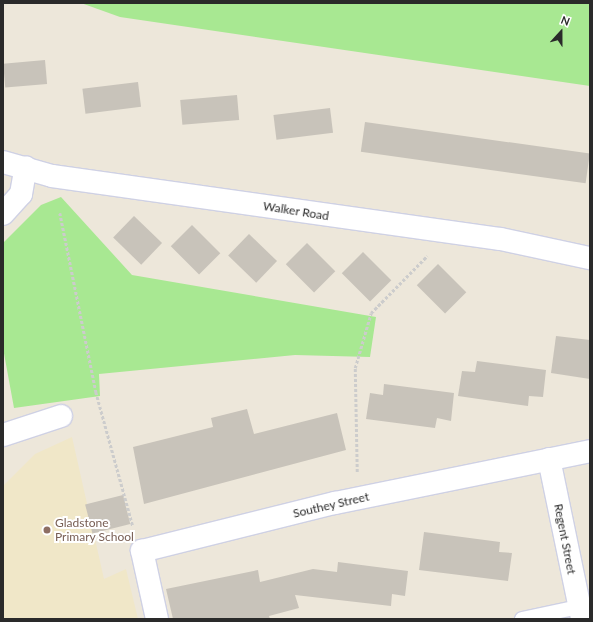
<!DOCTYPE html>
<style>
body{margin:0}
#map{position:relative;width:593px;height:622px;overflow:hidden;background:#ede7da;font-family:Lato,sans-serif}
div>[style]{position:absolute}
.education>*{inset:0;background:#f0e7c8}
.green>*{inset:0;background:#a8e892}
.building>*{inset:0;background:#c8c3ba;transform-origin:0 0}
.path>*{height:2.5px;margin-top:-1.25px;transform-origin:0;background:repeating-linear-gradient(90deg,#ccc 0 3px,transparent 0 5px)}
.roads{filter:drop-shadow(1px 0 #cfd1e4) drop-shadow(-1px 0 #cfd1e4) drop-shadow(0 1px #cfd1e4) drop-shadow(0 -1px #cfd1e4)}
.service>*{height:14px;margin:-7px;padding:0 7px;transform-origin:7px;border-radius:7px;background:#fff}
.minor>*{height:22px;margin:-11px;padding:0 11px;transform-origin:11px;border-radius:11px;background:#fff}
.dots>*{width:11px;height:11px;translate:-50% -50%;box-sizing:border-box;border:2px solid #fff;border-radius:50%}
span{translate:-50% -50%;white-space:nowrap;text-align:center;line-height:1.15;-webkit-text-stroke:4px #fff;paint-order:stroke}
.street-label{font-size:12px;color:#2a2a2a}
.education-label{font-size:12px;color:#785e54}
.left{translate:0 -50%;text-align:left}
.frame{position:absolute;inset:0;border:4px solid #2a2a2a;pointer-events:none}
.north{position:absolute;left:541px;top:12px;width:40px;height:40px;-webkit-text-stroke:3px #fff;paint-order:stroke;rotate:21deg;font-size:11px;font-weight:700;line-height:16px;text-align:center;color:#2a2a2a}
.north::after{content:'';display:block;margin:auto;width:14px;height:18px;background:#2a2a2a;clip-path:polygon(50% 0,100% 100%,50% 72%,0 100%)}
</style>
<div id="map">
<div class="education">
<div style="clip-path:polygon(72px 437px,104px 579px,126px 569px,138px 619px,3px 619px,3px 486px,35px 454px)"></div>
</div>
<div class="green">
<div style="clip-path:polygon(81px 3px,590px 3px,590px 86px,120px 17px)"></div>
<div style="clip-path:polygon(61px 197px,132px 275px,376px 317px,370px 357px,295px 355px,99px 374px,100px 396px,14px 408px,3px 348px,3px 243px,41px 205px)"></div>
</div>
<div class="building">
<div style="left:45px;top:60px;width:24px;height:42px;rotate:85deg"></div>
<div style="left:138px;top:82px;width:25px;height:56px;rotate:83deg"></div>
<div style="left:237px;top:95px;width:25px;height:57px;rotate:85deg"></div>
<div style="left:330px;top:108px;width:25px;height:57px;rotate:83deg"></div>
<div style="left:365px;top:122px;width:227px;height:30px;rotate:8deg"></div>
<div style="left:134px;top:216px;width:39px;height:30px;rotate:44deg"></div>
<div style="left:192px;top:225px;width:40px;height:30px;rotate:45deg"></div>
<div style="left:249px;top:234px;width:39px;height:30px;rotate:44deg"></div>
<div style="left:307px;top:243px;width:40px;height:30px;rotate:45deg"></div>
<div style="left:363px;top:252px;width:40px;height:30px;rotate:45deg"></div>
<div style="left:438px;top:264px;width:40px;height:30px;rotate:45deg"></div>
<div style="clip-path:polygon(556px 336px,590px 340px,590px 379px,551px 373px)"></div>
<div style="clip-path:polygon(477px 361px,546px 370px,543px 397px,529px 396px,528px 406px,458px 396px,462px 371px,475px 372px)"></div>
<div style="clip-path:polygon(384px 384px,454px 393px,451px 421px,437px 418px,435px 428px,366px 419px,370px 393px,383px 395px)"></div>
<div style="clip-path:polygon(247px 409px,254px 434px,337px 413px,346px 450px,144px 504px,133px 447px,213px 427px,211px 418px)"></div>
<div style="left:123px;top:495px;width:30px;height:39px;rotate:76deg"></div>
<div style="clip-path:polygon(424px 532px,500px 542px,499px 552px,512px 553px,508px 581px,419px 570px)"></div>
<div style="clip-path:polygon(338px 562px,408px 571px,405px 596px,392px 594px,391px 606px,295px 595px,299px 608px,269px 616px,270px 619px,173px 619px,166px 589px,258px 570px,260px 582px,313px 569px,337px 572px)"></div>
</div>
<div class="path">
<div style="left:60px;top:213px;width:183px;rotate:78.6deg"></div>
<div style="left:96px;top:392px;width:139px;rotate:74.6deg"></div>
<div style="left:357px;top:472px;width:104px;rotate:-91.1deg"></div>
<div style="left:355px;top:368px;width:57px;rotate:-73.8deg"></div>
<div style="left:371px;top:313px;width:80px;rotate:-45.5deg"></div>
</div>
<div class="roads">
<div class="service">
<div style="left:522px;top:619px;width:67px;rotate:-12deg"></div>
</div>
<div class="minor">
<div style="left:3px;top:162px;width:51px;rotate:15.9deg"></div>
<div style="left:52px;top:176px;width:453px;rotate:8deg"></div>
<div style="left:501px;top:239px;width:91px;rotate:12.1deg"></div>
<div style="left:3px;top:214px;width:27px;rotate:-48deg"></div>
<div style="left:21px;top:194px;width:27px;rotate:-80deg"></div>
<div style="left:3px;top:435px;width:61px;rotate:-18.1deg"></div>
<div style="left:549px;top:459px;width:163px;rotate:78.3deg"></div>
<div style="left:157px;top:619px;width:70px;rotate:-102.4deg"></div>
<div style="left:142px;top:551px;width:199px;rotate:-14deg"></div>
<div style="left:335px;top:503px;width:260px;rotate:-11.5deg"></div>
</div>
</div>
<div class="dots">
<div style="left:47px;top:530px;background:#8d6e63"></div>
</div>
<div class="street-label">
<span style="left:296px;top:211px;rotate:9deg">Walker Road</span>
<span style="left:331px;top:505px;rotate:-13deg">Southey Street</span>
<span style="left:565px;top:539px;rotate:79deg">Regent Street</span>
</div>
<div class="education-label">
<span class="left" style="left:55px;top:530px">Gladstone<br>Primary School</span>
</div>
<div class="frame"></div>
<div class="north">N</div>
</div>
